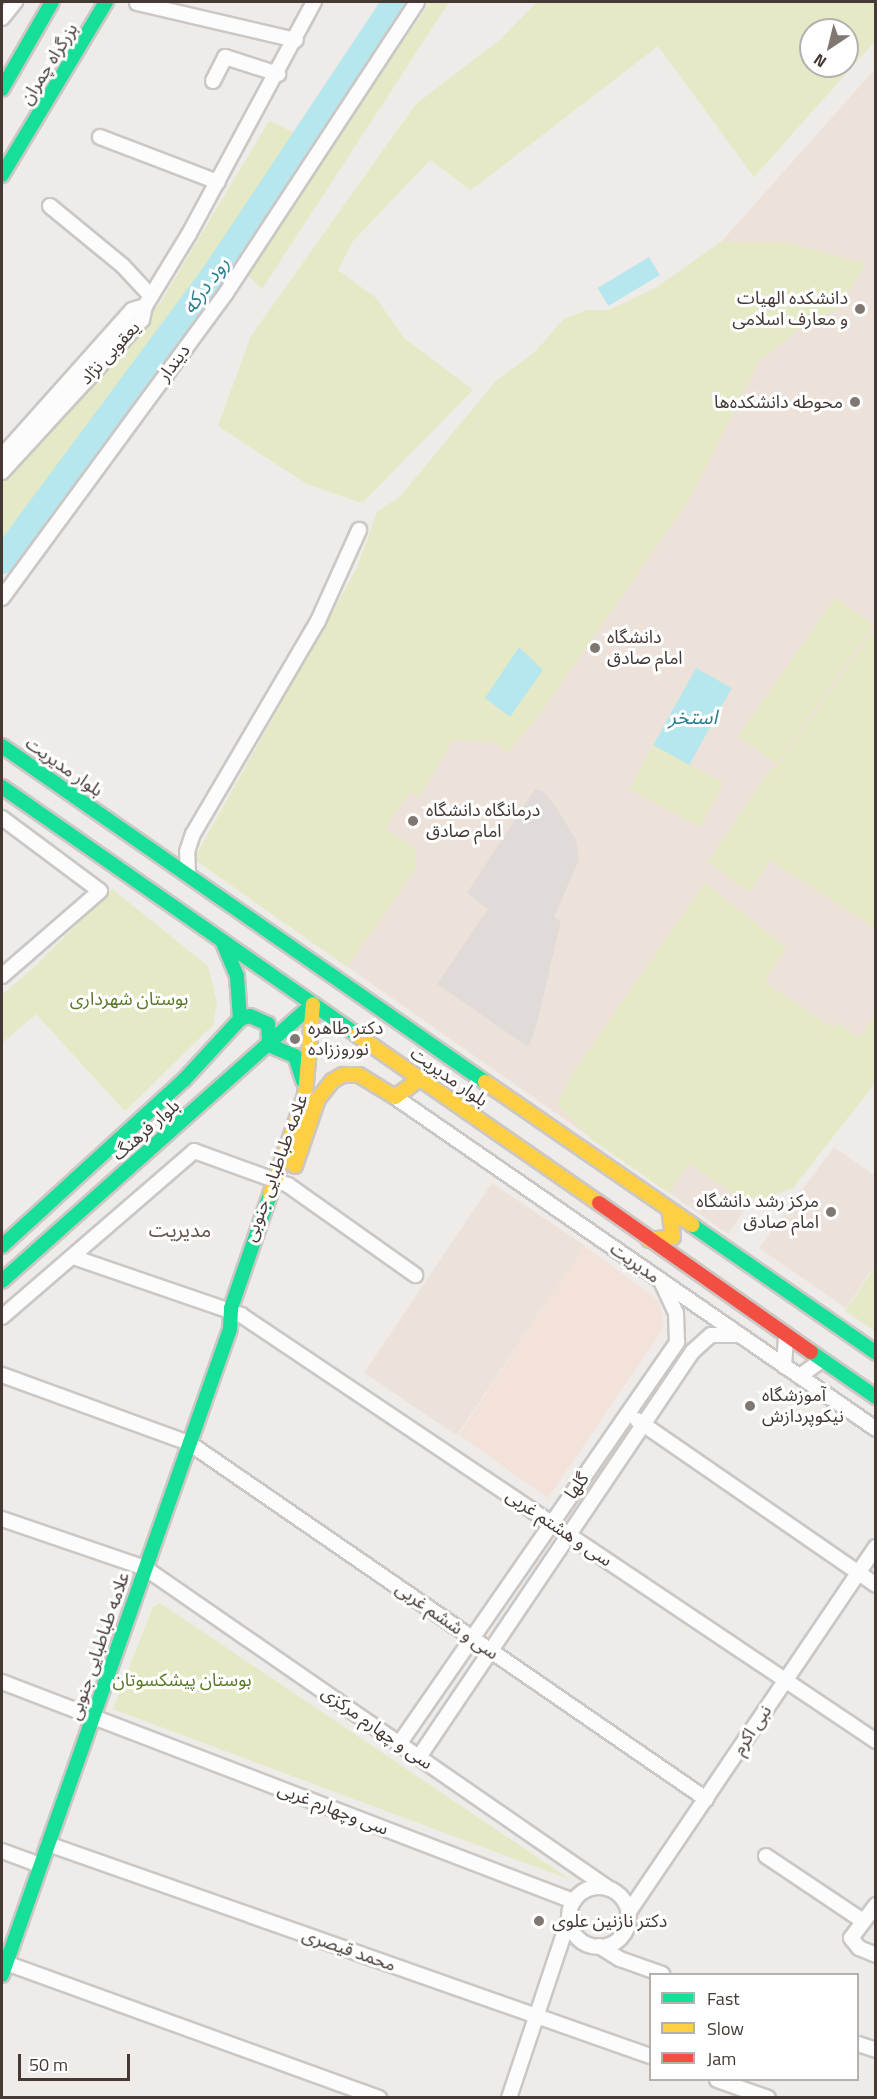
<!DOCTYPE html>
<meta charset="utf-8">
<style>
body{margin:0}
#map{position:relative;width:877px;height:2099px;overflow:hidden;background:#eeebe8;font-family:"Titillium Web","Noto Sans Arabic",sans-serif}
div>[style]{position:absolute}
.commercial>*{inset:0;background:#f2e2da}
.education>*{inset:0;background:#ede2d9;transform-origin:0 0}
.green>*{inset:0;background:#e5e9c6;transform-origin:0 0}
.parking>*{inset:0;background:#e0dbd9}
.water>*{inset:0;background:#b6e7ee;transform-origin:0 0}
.river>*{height:27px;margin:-13.5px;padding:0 13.5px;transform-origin:13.5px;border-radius:13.5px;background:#b6e7ee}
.roads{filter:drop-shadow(2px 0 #cbc7c4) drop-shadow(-2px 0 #cbc7c4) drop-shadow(0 2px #cbc7c4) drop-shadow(0 -2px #cbc7c4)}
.street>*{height:14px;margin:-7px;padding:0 7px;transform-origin:7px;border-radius:7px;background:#fcfcfc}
.street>.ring{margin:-7px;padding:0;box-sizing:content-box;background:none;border:14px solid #fcfcfc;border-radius:50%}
.fast>*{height:14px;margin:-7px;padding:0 7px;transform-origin:7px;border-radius:7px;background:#16e098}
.slow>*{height:14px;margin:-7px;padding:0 7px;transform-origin:7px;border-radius:7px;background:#ffcf43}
.jam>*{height:14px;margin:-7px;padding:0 7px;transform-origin:7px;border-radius:7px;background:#f24e42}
.dots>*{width:16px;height:16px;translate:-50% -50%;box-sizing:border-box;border:3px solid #fff;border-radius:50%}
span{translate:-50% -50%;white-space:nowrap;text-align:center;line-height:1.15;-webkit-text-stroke:6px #fff;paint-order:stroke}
.street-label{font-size:18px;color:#443934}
.poi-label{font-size:18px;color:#443934}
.right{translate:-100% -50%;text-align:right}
.left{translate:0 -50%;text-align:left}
.park-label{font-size:18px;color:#5a7627}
.water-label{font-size:20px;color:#278091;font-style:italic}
.neighbourhood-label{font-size:20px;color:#67544b}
.frame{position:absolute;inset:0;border:3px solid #443934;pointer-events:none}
.legend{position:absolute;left:649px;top:1973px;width:210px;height:108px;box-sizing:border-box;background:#fff;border:2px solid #b4b0ae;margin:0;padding:8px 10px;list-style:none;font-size:18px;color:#443934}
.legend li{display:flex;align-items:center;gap:12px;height:30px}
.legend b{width:30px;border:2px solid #b4b0ae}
.north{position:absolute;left:799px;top:18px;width:60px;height:60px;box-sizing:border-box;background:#fff;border:2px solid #b4b0ae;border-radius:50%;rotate:215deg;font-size:16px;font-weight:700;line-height:24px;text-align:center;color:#443934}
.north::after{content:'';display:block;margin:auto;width:21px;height:27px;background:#807773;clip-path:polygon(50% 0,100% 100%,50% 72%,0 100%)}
.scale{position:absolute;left:18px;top:2054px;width:112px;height:27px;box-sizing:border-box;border:3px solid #443934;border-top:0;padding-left:8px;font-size:18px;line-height:21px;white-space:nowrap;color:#443934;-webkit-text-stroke:4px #fff;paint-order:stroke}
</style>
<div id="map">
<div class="commercial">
<div style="clip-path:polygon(584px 1246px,659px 1301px,664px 1327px,548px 1498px,459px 1435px)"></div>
</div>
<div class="education">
<div style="clip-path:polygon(875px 69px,875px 1020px,728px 1234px,194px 859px,357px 568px,377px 512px,400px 497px,495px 382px,536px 351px,564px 319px,588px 310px,609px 310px,654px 289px,721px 242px)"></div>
<div style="clip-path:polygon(834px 1147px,875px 1176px,875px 1265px,846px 1308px,759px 1248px)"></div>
<div style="left:492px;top:1183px;width:112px;height:229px;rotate:34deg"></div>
</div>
<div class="green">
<div style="clip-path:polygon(430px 2px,449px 2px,262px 289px,246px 273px)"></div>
<div style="clip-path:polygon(evenodd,537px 2px,875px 2px,875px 41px,754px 177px,658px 46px,471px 190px,430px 160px,353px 241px,338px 270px,376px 298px,404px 338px,473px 390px,362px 503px,307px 484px,218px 426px,251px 336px,416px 104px,501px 39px,537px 2px,811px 30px,847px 30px,847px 66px,811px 66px,811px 30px)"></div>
<div style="clip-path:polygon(269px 121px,297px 134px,154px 345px,2px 547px,2px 481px,161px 302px)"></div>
<div style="clip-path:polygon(721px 242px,784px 242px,865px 264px,839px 309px,808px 322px,760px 360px,691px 496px,542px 711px,508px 752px,493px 742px,453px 739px,419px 798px,410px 792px,385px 828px,416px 850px,416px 868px,347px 967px,194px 859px,357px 568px,377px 512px,400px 497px,495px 382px,536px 351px,564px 319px,588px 310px,609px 310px,654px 289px)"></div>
<div style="left:835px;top:598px;width:47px;height:169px;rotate:35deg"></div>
<div style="clip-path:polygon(875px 628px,876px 928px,875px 928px,770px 860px,749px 892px,708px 862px,772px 767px,775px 769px)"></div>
<div style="left:653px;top:745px;width:80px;height:50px;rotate:28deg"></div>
<div style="clip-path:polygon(705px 883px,786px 948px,764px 982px,833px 1028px,837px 1023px,859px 1038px,875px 1015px,875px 1083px,793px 1188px,761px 1200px,736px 1195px,689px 1163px,669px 1193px,591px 1139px,557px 1104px,575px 1070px)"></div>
<div style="clip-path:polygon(112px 889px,208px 966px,217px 1003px,213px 1025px,125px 1111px,36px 1014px,2px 1043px,2px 995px,38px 964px)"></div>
<div style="clip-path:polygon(875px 1267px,875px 1331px,845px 1311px)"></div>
<div style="clip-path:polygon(160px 1603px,571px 1880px,113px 1709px,153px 1607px)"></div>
</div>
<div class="parking">
<div style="clip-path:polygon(535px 789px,544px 792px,556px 807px,576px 840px,579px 860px,554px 917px,561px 921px,536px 1028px,528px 1047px,437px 984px,488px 909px,467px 893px)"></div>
</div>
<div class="water">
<div style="left:649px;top:257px;width:21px;height:60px;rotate:59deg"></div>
<div style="clip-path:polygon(519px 647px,543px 670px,510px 717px,485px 698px)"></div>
<div style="left:696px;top:668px;width:41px;height:88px;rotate:29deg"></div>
</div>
<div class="river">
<div style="left:2px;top:560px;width:357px;rotate:-53.4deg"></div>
<div style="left:215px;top:273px;width:325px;rotate:-56.4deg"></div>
</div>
<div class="roads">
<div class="street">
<div style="left:137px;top:3px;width:163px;rotate:13.1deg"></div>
<div style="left:2px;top:18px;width:21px;rotate:-51deg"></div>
<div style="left:213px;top:81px;width:27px;rotate:-63deg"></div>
<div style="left:225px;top:57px;width:56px;rotate:17.8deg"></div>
<div style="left:100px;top:137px;width:126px;rotate:20.9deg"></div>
<div style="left:50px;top:206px;width:94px;rotate:39.4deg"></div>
<div style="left:123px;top:266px;width:41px;rotate:47deg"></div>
<div style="left:2px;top:456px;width:195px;rotate:-48.3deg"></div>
<div style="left:132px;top:310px;width:14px;rotate:-17deg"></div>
<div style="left:2px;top:472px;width:207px;rotate:-47.4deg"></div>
<div style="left:142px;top:320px;width:14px;rotate:-78deg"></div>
<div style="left:145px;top:306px;width:84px;rotate:-58.6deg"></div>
<div style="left:189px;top:234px;width:264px;rotate:-61.7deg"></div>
<div style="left:2px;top:598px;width:378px;rotate:-53.7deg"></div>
<div style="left:226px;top:293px;width:348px;rotate:-56.7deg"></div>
<div style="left:2px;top:818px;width:122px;rotate:36.7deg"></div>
<div style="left:100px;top:891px;width:130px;rotate:139.1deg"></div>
<div style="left:188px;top:875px;width:23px;rotate:-92deg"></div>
<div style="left:187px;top:852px;width:19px;rotate:-72deg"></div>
<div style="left:193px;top:834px;width:247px;rotate:-59.6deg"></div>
<div style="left:318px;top:621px;width:100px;rotate:-65.7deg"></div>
<div style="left:395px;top:1097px;width:584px;rotate:34.61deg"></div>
<div style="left:73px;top:1257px;width:178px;rotate:19deg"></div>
<div style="left:241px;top:1315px;width:765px;rotate:33.86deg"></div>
<div style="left:2px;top:1317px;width:254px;rotate:-40.8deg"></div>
<div style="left:194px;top:1151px;width:100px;rotate:19.9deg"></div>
<div style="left:288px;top:1185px;width:156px;rotate:35.3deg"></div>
<div style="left:784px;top:1366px;width:31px;rotate:-86deg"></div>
<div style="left:2px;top:1375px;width:199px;rotate:20deg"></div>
<div style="left:189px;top:1443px;width:628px;rotate:34.55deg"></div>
<div style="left:800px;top:1376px;width:27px;rotate:-36deg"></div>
<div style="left:637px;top:1420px;width:290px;rotate:34.6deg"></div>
<div style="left:2px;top:1519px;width:151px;rotate:18.9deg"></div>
<div style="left:145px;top:1568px;width:563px;rotate:34.65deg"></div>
<div style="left:2px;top:1682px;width:612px;rotate:20.98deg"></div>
<div style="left:399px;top:1744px;width:489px;rotate:-55.3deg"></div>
<div style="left:677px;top:1342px;width:29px;rotate:-92deg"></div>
<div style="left:676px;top:1313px;width:35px;rotate:-115deg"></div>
<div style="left:419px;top:1757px;width:488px;rotate:-56deg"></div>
<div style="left:692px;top:1352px;width:25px;rotate:-42deg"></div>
<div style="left:711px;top:1335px;width:28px"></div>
<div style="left:48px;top:1844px;width:638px;rotate:19.4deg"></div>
<div style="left:2px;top:1851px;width:40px;rotate:20.2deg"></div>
<div style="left:766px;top:1856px;width:117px;rotate:33.8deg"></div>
<div class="ring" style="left:569px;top:1887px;width:46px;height:46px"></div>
<div style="left:876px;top:1905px;width:41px;rotate:127.1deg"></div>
<div style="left:851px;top:1938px;width:13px;rotate:51deg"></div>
<div style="left:859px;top:1948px;width:18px;rotate:22deg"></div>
<div style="left:628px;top:1913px;width:442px;rotate:-55.9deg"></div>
<div style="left:599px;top:1946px;width:25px;rotate:32deg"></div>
<div style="left:620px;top:1959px;width:45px;rotate:19.7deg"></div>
<div style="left:6px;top:1963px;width:397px;rotate:19.9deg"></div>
<div style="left:858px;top:2044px;width:19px;rotate:18deg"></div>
<div style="left:717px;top:2080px;width:54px;rotate:19.4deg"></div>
<div style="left:509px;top:2098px;width:189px;rotate:-71.5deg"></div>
</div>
<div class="fast">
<div style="left:2px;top:89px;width:100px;rotate:-60.1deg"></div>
<div style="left:2px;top:175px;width:202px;rotate:-59deg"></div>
<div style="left:2px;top:746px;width:588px;rotate:34.82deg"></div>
<div style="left:2px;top:787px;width:433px;rotate:34.9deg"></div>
<div style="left:240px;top:1019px;width:10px;rotate:-17deg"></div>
<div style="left:250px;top:1016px;width:20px;rotate:24deg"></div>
<div style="left:268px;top:1024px;width:21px;rotate:87deg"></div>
<div style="left:269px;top:1045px;width:28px;rotate:23deg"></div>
<div style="left:295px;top:1056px;width:26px;rotate:72deg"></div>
<div style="left:692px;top:1225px;width:224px;rotate:34.8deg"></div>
<div style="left:2px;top:1246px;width:246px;rotate:-42.4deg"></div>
<div style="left:184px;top:1080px;width:83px;rotate:-47.4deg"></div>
<div style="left:240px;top:1019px;width:43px;rotate:-94deg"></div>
<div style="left:237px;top:976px;width:38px;rotate:-113deg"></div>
<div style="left:2px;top:1281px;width:416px;rotate:-41.7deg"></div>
<div style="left:811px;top:1352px;width:79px;rotate:34.7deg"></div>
<div style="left:2px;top:1975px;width:685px;rotate:-70.56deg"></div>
<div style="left:230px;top:1329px;width:21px;rotate:-87deg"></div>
<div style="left:231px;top:1308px;width:120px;rotate:-71deg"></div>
</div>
<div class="slow">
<div style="left:357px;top:1035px;width:295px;rotate:34.8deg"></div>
<div style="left:485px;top:1082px;width:252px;rotate:34.6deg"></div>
<div style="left:295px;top:1166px;width:71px;rotate:-71.1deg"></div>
<div style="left:318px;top:1099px;width:23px;rotate:-52deg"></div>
<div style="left:332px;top:1081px;width:13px;rotate:-29deg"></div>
<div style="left:343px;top:1075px;width:16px"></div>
<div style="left:359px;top:1075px;width:42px;rotate:31.4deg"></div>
<div style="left:395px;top:1097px;width:31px;rotate:-36deg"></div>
<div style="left:270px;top:1195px;width:106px;rotate:-70.7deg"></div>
<div style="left:305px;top:1095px;width:91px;rotate:-85deg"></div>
<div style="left:649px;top:1240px;width:24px;rotate:-7deg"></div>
<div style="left:673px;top:1237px;width:27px;rotate:-98deg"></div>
</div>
<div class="jam">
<div style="left:599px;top:1203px;width:259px;rotate:35.1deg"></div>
</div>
</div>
<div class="dots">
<div style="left:860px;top:309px;background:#807773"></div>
<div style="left:855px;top:402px;background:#807773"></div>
<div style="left:595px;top:648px;background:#807773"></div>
<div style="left:413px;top:821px;background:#807773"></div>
<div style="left:295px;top:1039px;background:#807773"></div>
<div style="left:831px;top:1212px;background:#807773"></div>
<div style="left:750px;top:1406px;background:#807773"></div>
<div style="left:539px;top:1921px;background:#807773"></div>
</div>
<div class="street-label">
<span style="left:49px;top:64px;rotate:-58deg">بزرگراه چمران</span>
<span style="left:110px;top:353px;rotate:-47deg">یعقوبی نژاد</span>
<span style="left:174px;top:363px;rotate:-53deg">دیندار</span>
<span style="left:64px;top:767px;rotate:35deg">بلوار مدیریت</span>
<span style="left:449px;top:1077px;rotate:35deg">بلوار مدیریت</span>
<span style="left:146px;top:1130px;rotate:-41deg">بلوار فرهنگ</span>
<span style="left:276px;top:1168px;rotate:-70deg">علامه طباطبایی جنوبی</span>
<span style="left:635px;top:1263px;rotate:35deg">مدیریت</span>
<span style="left:577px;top:1486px;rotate:-55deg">گلها</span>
<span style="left:559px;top:1528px;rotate:34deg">سی و هشتم غربی</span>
<span style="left:447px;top:1621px;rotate:35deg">سی و ششم غربی</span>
<span style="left:99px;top:1646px;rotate:-71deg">علامه طباطبایی جنوبی</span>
<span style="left:377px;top:1728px;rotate:35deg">سی و چهارم مرکزی</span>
<span style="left:752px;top:1730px;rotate:-56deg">نبی اکرم</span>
<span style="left:333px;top:1809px;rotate:21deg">سی وچهارم غربی</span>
<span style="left:349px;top:1950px;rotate:19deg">محمد قیصری</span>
</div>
<div class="poi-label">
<span class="right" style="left:848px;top:309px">دانشکده الهیات<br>و معارف اسلامی</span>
<span class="right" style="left:843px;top:402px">محوطه دانشکده‌ها</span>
<span class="left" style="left:607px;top:648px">دانشگاه<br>امام صادق</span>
<span class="left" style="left:426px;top:821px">درمانگاه دانشگاه<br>امام صادق</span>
<span class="left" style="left:308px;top:1039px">دکتر طاهره<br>نوروززاده</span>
<span class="right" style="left:819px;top:1212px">مرکز رشد دانشگاه<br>امام صادق</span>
<span class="left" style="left:762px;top:1406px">آموزشگاه<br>نیکوپردازش</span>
<span class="left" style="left:552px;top:1921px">دکتر نازنین علوی</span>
</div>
<div class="park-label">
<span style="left:129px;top:999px">بوستان شهرداری</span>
<span style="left:182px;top:1680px">بوستان پیشکسوتان</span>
</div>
<div class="water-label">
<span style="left:205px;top:285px;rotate:-54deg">رود درکه</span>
<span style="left:693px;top:716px">استخر</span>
</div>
<div class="neighbourhood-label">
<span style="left:180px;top:1229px">مدیریت</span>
</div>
<div class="frame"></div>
<ul class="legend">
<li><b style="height:8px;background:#16e098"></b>Fast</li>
<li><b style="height:8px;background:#ffcf43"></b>Slow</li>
<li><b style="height:8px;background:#f24e42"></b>Jam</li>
</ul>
<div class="north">N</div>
<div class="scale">50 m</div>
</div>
